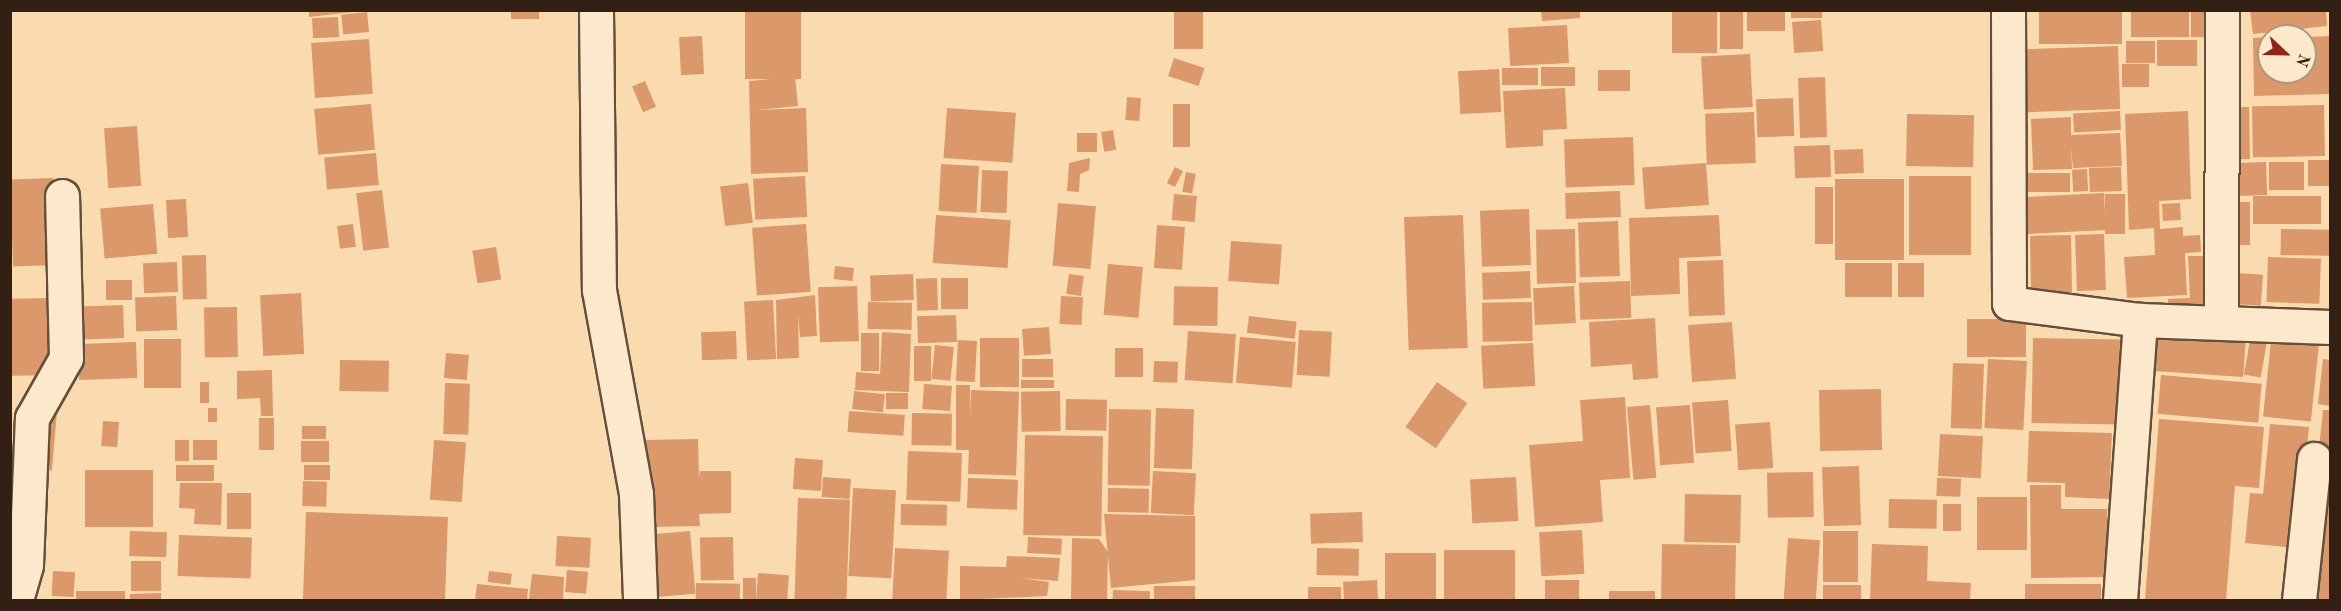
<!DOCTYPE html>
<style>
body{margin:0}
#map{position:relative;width:2341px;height:611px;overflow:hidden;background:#fadbaf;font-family:"Old Standard TT",serif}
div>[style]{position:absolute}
.building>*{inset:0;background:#da986b;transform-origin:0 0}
.roads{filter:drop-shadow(2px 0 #644f3c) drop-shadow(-2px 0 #644f3c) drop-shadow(0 2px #644f3c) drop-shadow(0 -2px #644f3c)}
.minor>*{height:33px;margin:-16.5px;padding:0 16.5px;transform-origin:16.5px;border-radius:16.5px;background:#fce8cb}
span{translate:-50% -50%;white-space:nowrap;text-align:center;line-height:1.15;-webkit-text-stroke:4.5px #fce8cb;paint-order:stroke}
.frame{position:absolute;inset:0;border:12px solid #322015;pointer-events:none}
.north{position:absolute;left:2257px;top:24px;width:60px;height:60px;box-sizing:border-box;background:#fce8cb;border:2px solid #ab9882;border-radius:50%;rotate:112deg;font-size:16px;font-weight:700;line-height:24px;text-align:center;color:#322015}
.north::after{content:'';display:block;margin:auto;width:21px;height:27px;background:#8f2418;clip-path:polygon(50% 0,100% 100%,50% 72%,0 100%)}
</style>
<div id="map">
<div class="building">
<div style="clip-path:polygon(309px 10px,353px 10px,353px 12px,309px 17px)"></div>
<div style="left:511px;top:10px;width:28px;height:9px"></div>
<div style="left:745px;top:10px;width:56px;height:69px"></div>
<div style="left:1174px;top:10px;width:29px;height:39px"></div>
<div style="clip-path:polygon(1541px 10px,1580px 10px,1580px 18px,1542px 21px)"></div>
<div style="left:1672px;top:10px;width:45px;height:43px"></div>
<div style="left:1720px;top:10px;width:23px;height:39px"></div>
<div style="left:1747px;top:10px;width:38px;height:21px"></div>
<div style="left:1791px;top:10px;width:31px;height:8px"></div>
<div style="left:2039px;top:10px;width:83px;height:34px"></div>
<div style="left:2189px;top:10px;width:27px;height:58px;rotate:90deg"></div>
<div style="left:2191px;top:10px;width:15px;height:27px"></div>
<div style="clip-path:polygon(2250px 10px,2326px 10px,2327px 26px,2253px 34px)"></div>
<div style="left:367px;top:12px;width:20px;height:26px;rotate:84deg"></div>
<div style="left:338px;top:17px;width:20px;height:26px;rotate:87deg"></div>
<div style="left:1821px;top:20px;width:31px;height:29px;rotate:86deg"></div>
<div style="left:1567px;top:25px;width:38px;height:59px;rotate:87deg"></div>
<div style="left:702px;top:36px;width:38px;height:23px;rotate:87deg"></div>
<div style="clip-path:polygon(2330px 36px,2330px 94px,2254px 96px,2253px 38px,2269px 37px,2269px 72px,2305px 72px,2305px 37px)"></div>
<div style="left:369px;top:39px;width:55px;height:58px;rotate:86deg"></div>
<div style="left:2157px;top:40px;width:40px;height:26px"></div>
<div style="left:2155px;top:41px;width:22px;height:29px;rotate:90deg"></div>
<div style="left:2118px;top:46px;width:63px;height:95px;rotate:88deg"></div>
<div style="left:1750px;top:54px;width:53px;height:49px;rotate:87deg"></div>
<div style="left:1174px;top:58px;width:32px;height:19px;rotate:18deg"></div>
<div style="left:2149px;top:64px;width:23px;height:27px;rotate:90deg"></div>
<div style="left:1575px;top:67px;width:19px;height:34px;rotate:90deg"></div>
<div style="left:1538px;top:68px;width:17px;height:36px;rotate:90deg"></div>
<div style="left:1499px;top:69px;width:43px;height:41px;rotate:87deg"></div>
<div style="left:1598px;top:70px;width:32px;height:21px"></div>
<div style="clip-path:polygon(795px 77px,798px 106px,757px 110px,806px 108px,808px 172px,751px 174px,749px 81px)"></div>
<div style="left:1825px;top:77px;width:60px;height:27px;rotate:88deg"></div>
<div style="left:645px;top:81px;width:28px;height:14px;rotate:67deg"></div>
<div style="clip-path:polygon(1565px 88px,1567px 129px,1543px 130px,1543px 146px,1506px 148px,1503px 91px)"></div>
<div style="left:1127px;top:97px;width:14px;height:23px;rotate:4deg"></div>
<div style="left:1793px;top:98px;width:38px;height:37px;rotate:88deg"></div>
<div style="left:371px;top:104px;width:46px;height:57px;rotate:85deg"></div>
<div style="left:1173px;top:104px;width:17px;height:43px"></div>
<div style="left:2324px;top:105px;width:51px;height:72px;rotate:89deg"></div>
<div style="left:2249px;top:107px;width:52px;height:20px;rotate:89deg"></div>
<div style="left:947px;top:108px;width:69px;height:50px;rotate:4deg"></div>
<div style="left:2120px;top:111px;width:19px;height:47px;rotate:87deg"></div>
<div style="clip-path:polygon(2188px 111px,2191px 199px,2159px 201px,2160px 229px,2183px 227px,2183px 236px,2200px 235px,2201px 252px,2185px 253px,2187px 295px,2127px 298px,2124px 257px,2155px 255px,2154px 228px,2129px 230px,2125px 114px)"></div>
<div style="left:1754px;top:112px;width:51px;height:49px;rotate:88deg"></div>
<div style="left:1907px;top:114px;width:67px;height:52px;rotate:1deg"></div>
<div style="clip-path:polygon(2071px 117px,2071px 135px,2120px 133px,2122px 166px,2073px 168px,2071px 147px,2072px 169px,2033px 170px,2031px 119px)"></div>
<div style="left:137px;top:126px;width:60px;height:33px;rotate:86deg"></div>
<div style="left:1113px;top:130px;width:20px;height:12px;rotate:81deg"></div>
<div style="left:1077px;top:133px;width:20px;height:19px"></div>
<div style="left:1633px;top:137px;width:48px;height:69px;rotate:88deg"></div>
<div style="left:1830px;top:145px;width:32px;height:36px;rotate:88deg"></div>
<div style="left:1863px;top:149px;width:24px;height:29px;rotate:88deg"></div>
<div style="left:376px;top:153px;width:32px;height:52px;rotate:85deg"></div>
<div style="clip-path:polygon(1090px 158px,1089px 170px,1080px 174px,1079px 192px,1067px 191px,1069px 163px)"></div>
<div style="left:2308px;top:160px;width:22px;height:26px"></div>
<div style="left:2266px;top:162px;width:33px;height:35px;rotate:88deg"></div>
<div style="left:2304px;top:162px;width:28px;height:35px;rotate:90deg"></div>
<div style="left:1706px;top:163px;width:42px;height:64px;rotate:86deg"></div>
<div style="left:941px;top:164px;width:38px;height:47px;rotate:3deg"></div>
<div style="left:1175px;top:167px;width:9px;height:18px;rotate:27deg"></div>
<div style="left:2121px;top:167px;width:24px;height:32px;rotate:88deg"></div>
<div style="left:2087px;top:169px;width:22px;height:15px;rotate:87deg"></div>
<div style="left:982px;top:170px;width:26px;height:42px;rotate:2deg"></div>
<div style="left:1186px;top:172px;width:10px;height:20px;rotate:11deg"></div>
<div style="left:2070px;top:173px;width:19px;height:42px;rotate:90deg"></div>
<div style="left:805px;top:176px;width:41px;height:52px;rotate:87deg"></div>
<div style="left:1909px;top:176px;width:62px;height:79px"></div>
<div style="left:53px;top:178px;width:87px;height:43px;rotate:88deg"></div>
<div style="left:1835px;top:179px;width:69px;height:81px"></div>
<div style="left:748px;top:183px;width:40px;height:28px;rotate:83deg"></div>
<div style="left:1815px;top:187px;width:18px;height:57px"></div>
<div style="left:382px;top:190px;width:58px;height:26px;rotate:83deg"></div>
<div style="left:1620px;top:191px;width:26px;height:55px;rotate:88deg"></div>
<div style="left:2104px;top:193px;width:37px;height:79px;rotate:87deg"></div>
<div style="left:1174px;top:194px;width:23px;height:26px;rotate:5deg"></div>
<div style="left:2105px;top:194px;width:20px;height:40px"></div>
<div style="left:2253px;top:196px;width:68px;height:28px"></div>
<div style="left:186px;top:199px;width:38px;height:20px;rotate:87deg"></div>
<div style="left:2230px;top:202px;width:20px;height:43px"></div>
<div style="left:1058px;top:203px;width:38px;height:63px;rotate:5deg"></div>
<div style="left:2180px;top:203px;width:17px;height:18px;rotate:87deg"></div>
<div style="left:153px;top:204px;width:50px;height:53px;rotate:85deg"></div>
<div style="left:1529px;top:209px;width:56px;height:49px;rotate:88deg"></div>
<div style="left:936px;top:215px;width:75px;height:48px;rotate:4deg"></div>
<div style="left:1463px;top:215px;width:133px;height:59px;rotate:88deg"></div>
<div style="clip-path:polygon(1719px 215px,1721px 256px,1679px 258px,1680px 294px,1631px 296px,1629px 218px)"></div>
<div style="left:1618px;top:221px;width:55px;height:40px;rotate:88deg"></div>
<div style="left:353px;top:224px;width:23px;height:16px;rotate:83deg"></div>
<div style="left:806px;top:224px;width:68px;height:54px;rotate:86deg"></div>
<div style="left:1157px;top:225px;width:28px;height:43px;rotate:4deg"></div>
<div style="left:1575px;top:229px;width:54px;height:39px;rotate:89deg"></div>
<div style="left:2281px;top:229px;width:49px;height:26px;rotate:1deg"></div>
<div style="left:2104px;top:234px;width:56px;height:29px;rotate:88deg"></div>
<div style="left:2071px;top:235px;width:57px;height:41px;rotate:89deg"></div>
<div style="left:1231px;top:241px;width:51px;height:40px;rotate:4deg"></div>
<div style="left:496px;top:247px;width:33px;height:24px;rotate:81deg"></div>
<div style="left:206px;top:255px;width:44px;height:24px;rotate:89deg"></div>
<div style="clip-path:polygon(2188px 256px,2207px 256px,2209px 309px,2168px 311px,2168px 299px,2190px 298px)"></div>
<div style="left:2268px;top:257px;width:53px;height:45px;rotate:2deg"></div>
<div style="left:1723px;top:260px;width:55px;height:36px;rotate:88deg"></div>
<div style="left:177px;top:262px;width:30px;height:34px;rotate:88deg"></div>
<div style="left:1892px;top:263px;width:34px;height:47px;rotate:90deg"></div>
<div style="left:1924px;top:263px;width:34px;height:26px;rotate:90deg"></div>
<div style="left:1108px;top:264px;width:35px;height:51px;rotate:5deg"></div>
<div style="left:835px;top:266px;width:19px;height:13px;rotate:6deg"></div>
<div style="left:1530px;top:271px;width:27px;height:48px;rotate:88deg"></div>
<div style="left:2237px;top:273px;width:26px;height:31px;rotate:4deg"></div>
<div style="left:913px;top:274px;width:26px;height:43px;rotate:88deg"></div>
<div style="left:1069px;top:274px;width:15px;height:20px;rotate:8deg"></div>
<div style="left:937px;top:278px;width:32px;height:21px;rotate:88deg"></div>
<div style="left:941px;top:278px;width:27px;height:31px"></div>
<div style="left:132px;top:280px;width:20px;height:26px;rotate:90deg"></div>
<div style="left:1630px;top:281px;width:37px;height:51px;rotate:88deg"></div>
<div style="left:857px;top:286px;width:55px;height:39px;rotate:88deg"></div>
<div style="left:1574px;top:286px;width:37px;height:41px;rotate:87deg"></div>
<div style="left:1218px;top:287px;width:39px;height:44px;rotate:91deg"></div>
<div style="left:301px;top:293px;width:61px;height:41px;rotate:87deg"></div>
<div style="clip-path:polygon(815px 295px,817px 336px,800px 337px,798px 314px,799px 358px,777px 359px,776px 300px)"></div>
<div style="left:176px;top:296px;width:34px;height:41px;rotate:88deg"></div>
<div style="left:1061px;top:296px;width:22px;height:28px;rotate:3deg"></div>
<div style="left:54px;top:298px;width:77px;height:44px;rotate:89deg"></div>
<div style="left:773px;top:300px;width:59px;height:29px;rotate:87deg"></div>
<div style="left:868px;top:302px;width:44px;height:27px;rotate:1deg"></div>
<div style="left:1532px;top:302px;width:39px;height:50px;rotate:89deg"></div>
<div style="left:123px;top:305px;width:33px;height:49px;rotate:88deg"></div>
<div style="left:237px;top:307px;width:50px;height:33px;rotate:89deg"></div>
<div style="left:956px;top:315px;width:27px;height:39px;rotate:88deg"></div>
<div style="left:1249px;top:316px;width:48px;height:17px;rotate:7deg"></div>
<div style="clip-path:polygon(1655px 318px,1658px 378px,1633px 380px,1632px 364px,1591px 367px,1589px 322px)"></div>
<div style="left:1967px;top:319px;width:59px;height:38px"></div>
<div style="left:1732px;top:322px;width:57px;height:44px;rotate:86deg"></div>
<div style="left:1049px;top:327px;width:27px;height:27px;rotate:86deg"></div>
<div style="left:1299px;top:330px;width:33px;height:45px;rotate:3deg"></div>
<div style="left:736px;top:331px;width:28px;height:35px;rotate:88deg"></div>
<div style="left:1188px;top:331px;width:48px;height:49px;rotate:4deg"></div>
<div style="clip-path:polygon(882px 332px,911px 334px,909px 392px,855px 390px,856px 372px,880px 374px)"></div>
<div style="left:861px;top:333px;width:18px;height:38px"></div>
<div style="left:2157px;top:334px;width:89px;height:37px;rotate:4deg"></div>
<div style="left:1240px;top:337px;width:56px;height:46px;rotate:5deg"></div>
<div style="left:980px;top:338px;width:39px;height:49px"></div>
<div style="left:2033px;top:338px;width:87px;height:85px;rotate:1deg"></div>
<div style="left:144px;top:339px;width:37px;height:49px"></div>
<div style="left:958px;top:340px;width:19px;height:41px;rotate:3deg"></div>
<div style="left:2250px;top:340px;width:17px;height:35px;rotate:10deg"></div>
<div style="left:2271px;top:341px;width:48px;height:76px;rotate:6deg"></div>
<div style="left:136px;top:342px;width:36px;height:58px;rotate:88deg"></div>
<div style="left:1533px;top:343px;width:43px;height:52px;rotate:87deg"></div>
<div style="left:935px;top:345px;width:19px;height:34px;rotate:6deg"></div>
<div style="left:914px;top:346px;width:17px;height:35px"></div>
<div style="left:1143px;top:348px;width:29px;height:28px;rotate:90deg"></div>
<div style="left:446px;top:353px;width:23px;height:25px;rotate:5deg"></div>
<div style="left:1022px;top:359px;width:31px;height:18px"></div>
<div style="left:1988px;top:359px;width:39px;height:69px;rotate:3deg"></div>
<div style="clip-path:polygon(2323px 359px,2330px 360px,2330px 406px,2318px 404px)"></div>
<div style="left:340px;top:360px;width:49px;height:31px;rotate:1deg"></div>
<div style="left:1154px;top:361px;width:24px;height:21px;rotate:2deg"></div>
<div style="left:1953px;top:363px;width:31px;height:65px;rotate:2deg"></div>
<div style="clip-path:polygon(272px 370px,273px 416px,261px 416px,260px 398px,237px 399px,237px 371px)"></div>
<div style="left:2161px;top:375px;width:101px;height:39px;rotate:5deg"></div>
<div style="left:1021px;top:380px;width:33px;height:8px"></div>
<div style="left:200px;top:382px;width:9px;height:21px"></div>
<div style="left:1437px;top:382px;width:37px;height:55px;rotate:35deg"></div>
<div style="left:445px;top:383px;width:25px;height:51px;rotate:2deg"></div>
<div style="left:924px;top:384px;width:28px;height:25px;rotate:4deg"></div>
<div style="left:956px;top:385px;width:14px;height:65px"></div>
<div style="left:1881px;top:389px;width:61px;height:62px;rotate:89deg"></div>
<div style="left:971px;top:390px;width:48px;height:84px;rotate:2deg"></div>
<div style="left:854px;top:391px;width:31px;height:18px;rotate:6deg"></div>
<div style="left:1060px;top:391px;width:40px;height:39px;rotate:89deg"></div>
<div style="left:886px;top:393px;width:22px;height:16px"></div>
<div style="clip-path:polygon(1625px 397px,1630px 478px,1600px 480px,1603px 522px,1535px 527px,1529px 445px,1583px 441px,1580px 400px)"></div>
<div style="left:1066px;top:399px;width:41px;height:31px;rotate:1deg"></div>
<div style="left:1728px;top:400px;width:51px;height:36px;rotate:86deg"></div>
<div style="left:1650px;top:405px;width:73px;height:23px;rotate:85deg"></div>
<div style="left:1690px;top:405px;width:58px;height:34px;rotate:86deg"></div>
<div style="left:208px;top:408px;width:9px;height:14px"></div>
<div style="left:1156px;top:408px;width:38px;height:60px;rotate:2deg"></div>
<div style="left:1109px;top:409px;width:42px;height:76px;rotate:1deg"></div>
<div style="clip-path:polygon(2323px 410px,2330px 410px,2330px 600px,2303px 600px)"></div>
<div style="left:45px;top:411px;width:12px;height:59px;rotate:5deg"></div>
<div style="left:849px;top:411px;width:56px;height:21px;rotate:4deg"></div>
<div style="left:912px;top:413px;width:40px;height:32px;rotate:1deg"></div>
<div style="left:259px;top:418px;width:15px;height:32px"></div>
<div style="clip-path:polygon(2159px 419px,2264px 427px,2259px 488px,2235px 486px,2226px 600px,2145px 600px)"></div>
<div style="left:103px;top:421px;width:16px;height:25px;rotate:4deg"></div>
<div style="left:1770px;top:422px;width:46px;height:35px;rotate:86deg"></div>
<div style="clip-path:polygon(2270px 424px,2309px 427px,2297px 548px,2245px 543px,2250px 493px,2263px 494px)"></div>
<div style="left:302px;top:426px;width:24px;height:13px"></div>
<div style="clip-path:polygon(2029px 431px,2112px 433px,2109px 499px,2065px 497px,2065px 483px,2027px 482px)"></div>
<div style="left:1940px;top:434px;width:43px;height:42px;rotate:3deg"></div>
<div style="left:1025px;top:435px;width:78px;height:100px;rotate:1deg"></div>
<div style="clip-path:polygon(698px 439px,699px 478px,700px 471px,731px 471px,731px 513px,699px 514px,700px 526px,646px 527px,644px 440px)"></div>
<div style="left:175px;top:440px;width:14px;height:21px"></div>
<div style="left:193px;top:440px;width:24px;height:20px"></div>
<div style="left:434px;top:440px;width:32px;height:60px;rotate:4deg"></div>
<div style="left:301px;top:441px;width:28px;height:21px"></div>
<div style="left:908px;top:451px;width:54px;height:49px;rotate:2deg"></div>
<div style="left:795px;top:458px;width:28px;height:31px;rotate:4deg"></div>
<div style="left:176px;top:465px;width:38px;height:16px"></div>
<div style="left:330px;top:465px;width:15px;height:26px;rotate:90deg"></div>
<div style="left:1859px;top:466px;width:59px;height:37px;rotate:88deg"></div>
<div style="left:153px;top:470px;width:57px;height:68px;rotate:90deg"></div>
<div style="left:1153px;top:471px;width:43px;height:42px;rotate:3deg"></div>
<div style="left:1813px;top:472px;width:45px;height:46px;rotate:89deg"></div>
<div style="left:823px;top:477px;width:28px;height:20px;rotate:4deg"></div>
<div style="left:1516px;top:477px;width:44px;height:46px;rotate:87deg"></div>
<div style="left:968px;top:478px;width:50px;height:30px;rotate:2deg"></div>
<div style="left:1937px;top:478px;width:24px;height:18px;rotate:2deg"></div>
<div style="left:303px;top:481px;width:24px;height:25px;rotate:2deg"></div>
<div style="clip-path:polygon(180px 483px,222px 483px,221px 525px,194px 524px,195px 509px,179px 508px)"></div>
<div style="clip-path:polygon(2030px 485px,2061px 485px,2061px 509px,2107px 509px,2107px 577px,2031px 578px)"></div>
<div style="left:853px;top:488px;width:43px;height:88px;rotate:3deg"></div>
<div style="left:1108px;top:488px;width:41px;height:24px;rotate:1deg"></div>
<div style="left:227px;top:493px;width:24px;height:36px"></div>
<div style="left:1685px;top:494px;width:56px;height:48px;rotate:1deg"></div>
<div style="left:1977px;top:497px;width:50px;height:53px"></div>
<div style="left:798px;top:498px;width:52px;height:102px;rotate:2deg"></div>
<div style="left:1889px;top:499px;width:48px;height:29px;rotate:1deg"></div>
<div style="left:901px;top:504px;width:46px;height:21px;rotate:1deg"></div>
<div style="left:1943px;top:504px;width:18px;height:27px"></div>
<div style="left:306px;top:512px;width:142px;height:88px;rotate:2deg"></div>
<div style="left:1362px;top:512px;width:30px;height:52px;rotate:88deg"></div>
<div style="clip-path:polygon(1104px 514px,1195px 516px,1195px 580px,1111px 588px)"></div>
<div style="left:1582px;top:530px;width:44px;height:43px;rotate:87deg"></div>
<div style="left:130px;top:531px;width:37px;height:25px;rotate:2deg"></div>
<div style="left:690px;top:531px;width:63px;height:38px;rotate:85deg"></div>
<div style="left:1823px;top:531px;width:35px;height:51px"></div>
<div style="left:179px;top:535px;width:73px;height:41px;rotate:2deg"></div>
<div style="left:557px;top:536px;width:34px;height:30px;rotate:3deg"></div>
<div style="left:733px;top:537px;width:43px;height:33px;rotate:89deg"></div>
<div style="left:1028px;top:537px;width:34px;height:16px;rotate:3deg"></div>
<div style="clip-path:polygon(1072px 538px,1099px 539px,1108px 552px,1107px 600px,1071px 600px)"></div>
<div style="left:1788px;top:538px;width:32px;height:62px;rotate:4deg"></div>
<div style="left:1662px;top:544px;width:74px;height:56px;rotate:1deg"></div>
<div style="clip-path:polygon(1872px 544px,1928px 546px,1927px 581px,1971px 583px,1970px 600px,1870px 600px)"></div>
<div style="left:895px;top:548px;width:54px;height:52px;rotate:3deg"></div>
<div style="left:1317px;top:548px;width:42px;height:27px;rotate:1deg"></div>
<div style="left:1444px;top:550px;width:71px;height:50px"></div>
<div style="left:1385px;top:553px;width:51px;height:47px"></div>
<div style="clip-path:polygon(1007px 556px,1060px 558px,1058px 581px,1021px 578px,1049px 582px,1047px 596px,960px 600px,960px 566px,1006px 567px)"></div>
<div style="left:131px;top:561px;width:30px;height:30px"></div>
<div style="left:567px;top:570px;width:21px;height:22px;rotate:5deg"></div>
<div style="left:53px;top:571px;width:22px;height:25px;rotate:3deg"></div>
<div style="left:489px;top:571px;width:23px;height:11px;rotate:7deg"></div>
<div style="left:758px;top:573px;width:31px;height:27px;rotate:4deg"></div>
<div style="clip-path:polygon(532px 574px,564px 577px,563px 600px,529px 600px)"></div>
<div style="left:756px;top:578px;width:22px;height:13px;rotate:90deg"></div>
<div style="left:1377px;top:580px;width:20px;height:34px;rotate:87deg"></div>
<div style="left:1545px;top:580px;width:34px;height:20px"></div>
<div style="left:696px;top:583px;width:44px;height:17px;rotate:1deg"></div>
<div style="clip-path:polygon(477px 584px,528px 589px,527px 600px,475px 600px)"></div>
<div style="left:2025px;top:584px;width:76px;height:16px"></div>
<div style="left:1823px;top:585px;width:38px;height:15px"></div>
<div style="left:1195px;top:586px;width:14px;height:41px;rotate:90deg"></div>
<div style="left:1308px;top:587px;width:33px;height:13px"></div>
<div style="left:1113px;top:590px;width:37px;height:10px;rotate:2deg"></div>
<div style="left:76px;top:591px;width:49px;height:9px"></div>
<div style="left:1609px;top:591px;width:46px;height:9px"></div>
<div style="clip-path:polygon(161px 593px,161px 600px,130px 600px,130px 594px)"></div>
</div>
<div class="roads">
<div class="minor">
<div style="left:596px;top:10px;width:280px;rotate:89.4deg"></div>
<div style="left:599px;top:290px;width:207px;rotate:79.7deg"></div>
<div style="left:636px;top:494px;width:106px;rotate:87.8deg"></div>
<div style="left:2008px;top:10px;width:293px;rotate:89.8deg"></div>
<div style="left:2009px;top:303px;width:132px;rotate:7.4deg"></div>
<div style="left:2140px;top:320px;width:190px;rotate:2.1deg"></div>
<div style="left:2221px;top:320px;width:310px;rotate:-89.8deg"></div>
<div style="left:16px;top:600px;width:36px;rotate:-74deg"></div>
<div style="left:26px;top:565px;width:147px;rotate:-87.7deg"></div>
<div style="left:32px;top:418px;width:69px;rotate:-60.5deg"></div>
<div style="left:66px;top:358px;width:162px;rotate:-91.4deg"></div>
<div style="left:2120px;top:600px;width:281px;rotate:-85.9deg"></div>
<div style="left:2299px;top:600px;width:142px;rotate:-83.9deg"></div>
</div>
</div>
<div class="frame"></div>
<div class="north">N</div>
</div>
